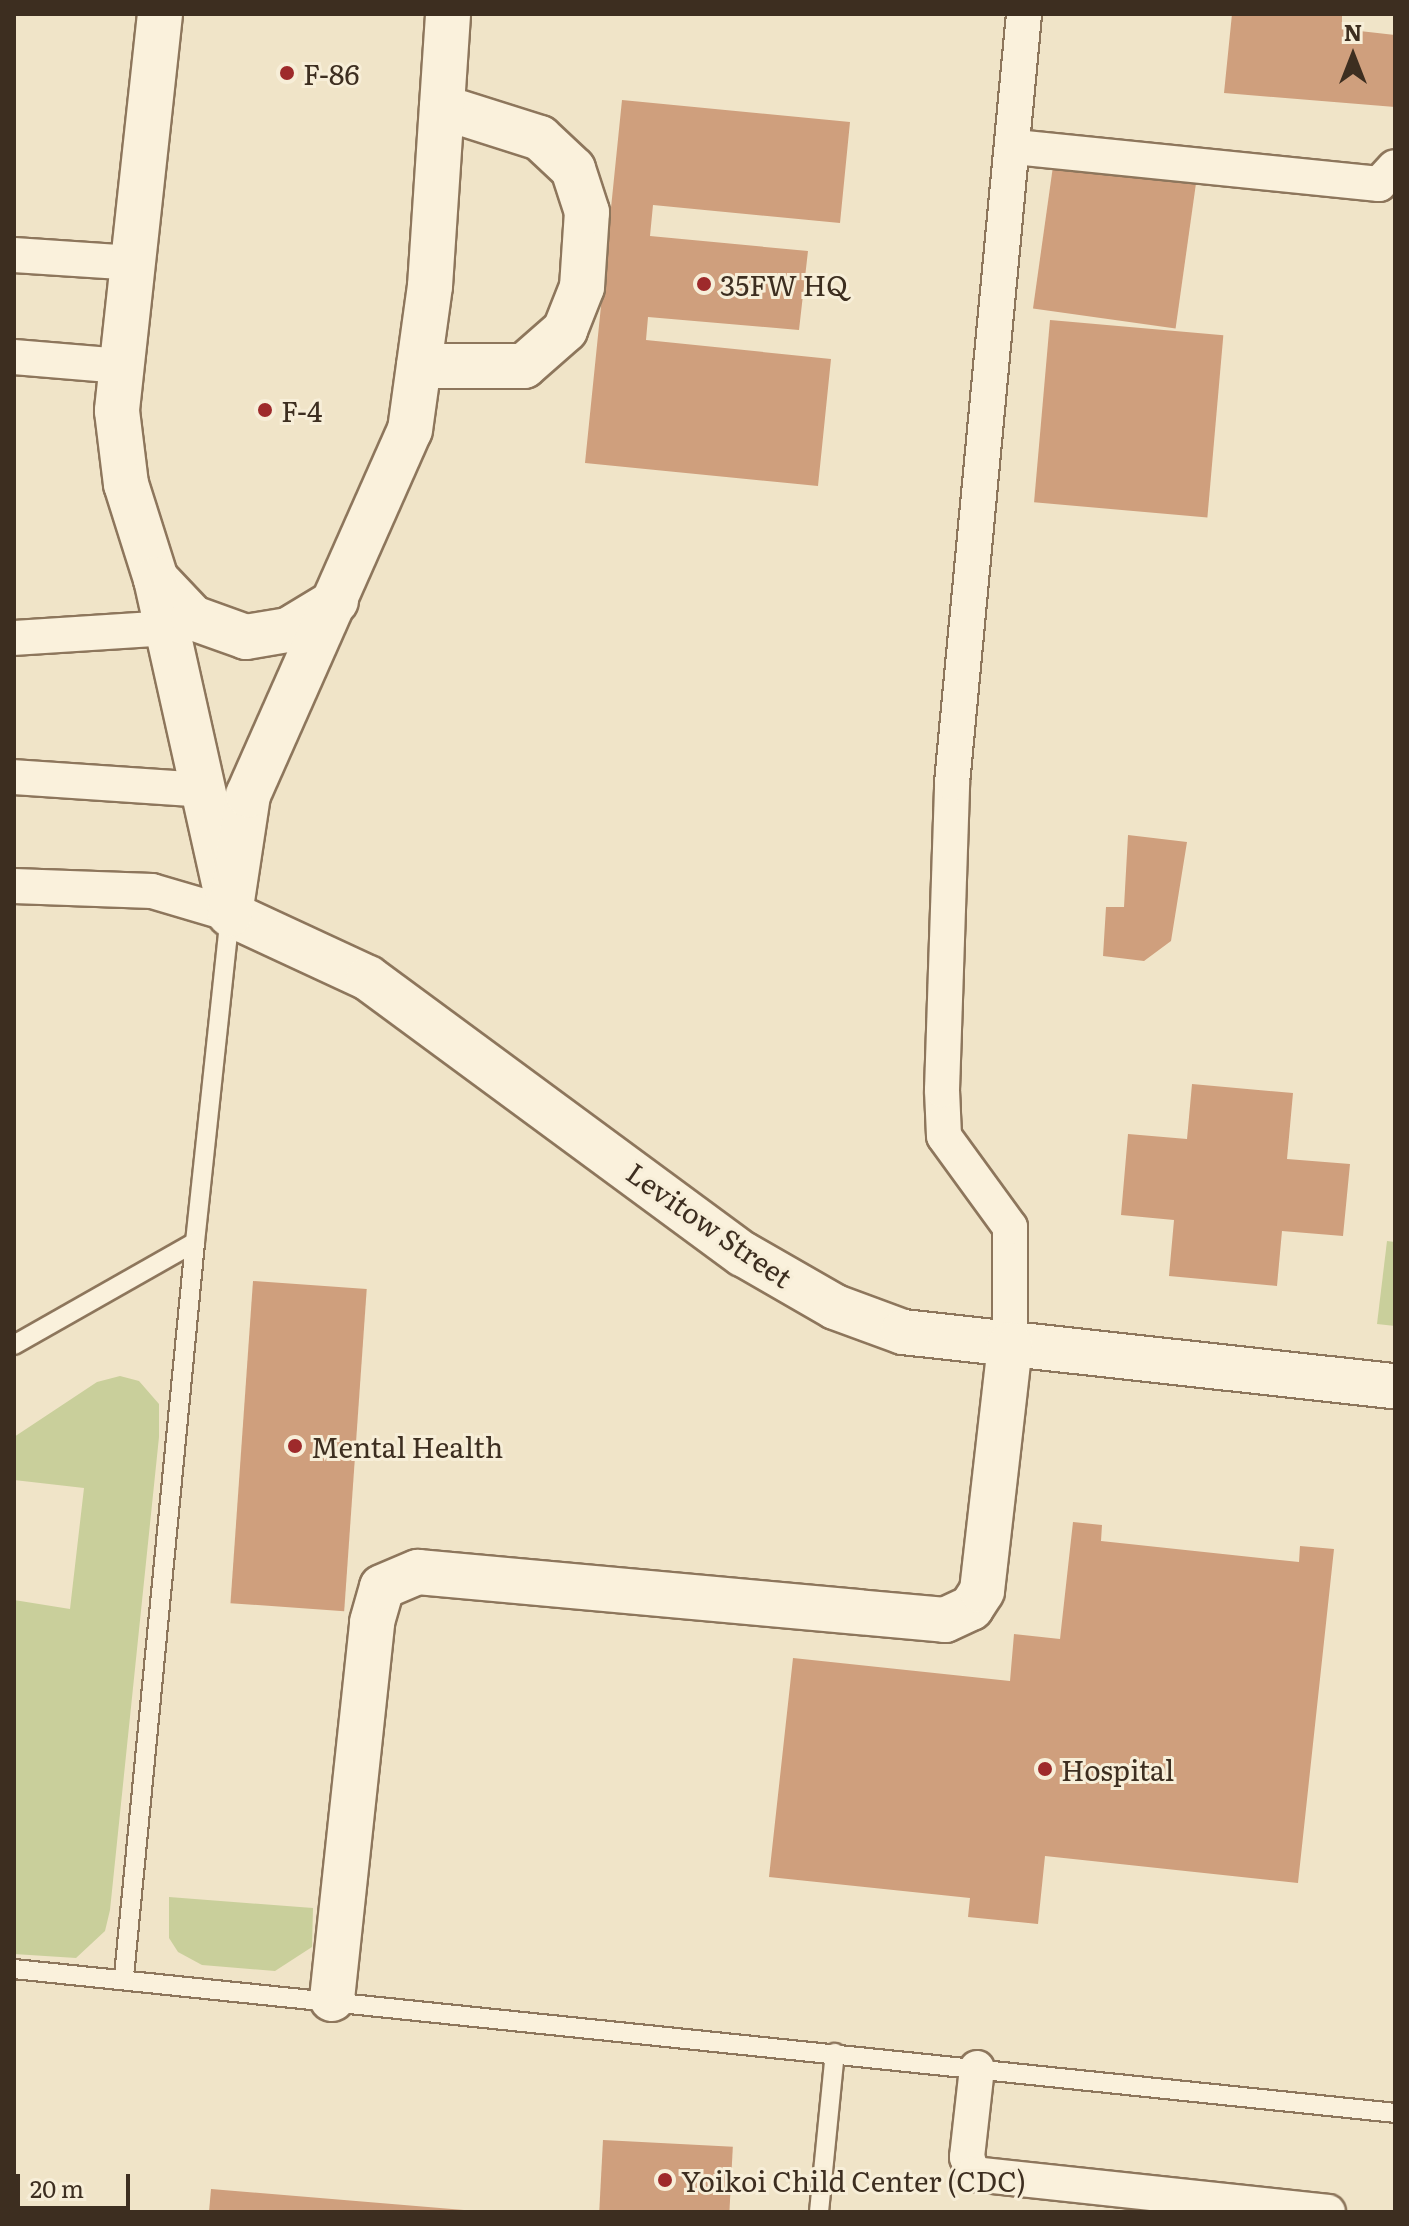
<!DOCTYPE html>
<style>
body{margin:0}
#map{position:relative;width:1409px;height:2226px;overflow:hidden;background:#f0e4c8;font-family:Literata,serif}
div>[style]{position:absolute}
.green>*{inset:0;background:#c9cf9b}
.building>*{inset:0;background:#cf9f7d;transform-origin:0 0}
.roads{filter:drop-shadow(2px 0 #8d765c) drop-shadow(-2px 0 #8d765c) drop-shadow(0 2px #8d765c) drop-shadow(0 -2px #8d765c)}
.service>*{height:18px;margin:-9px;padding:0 9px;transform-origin:9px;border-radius:9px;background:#faf1dc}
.minor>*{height:34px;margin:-17px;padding:0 17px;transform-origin:17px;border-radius:17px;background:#faf1dc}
.tertiary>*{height:44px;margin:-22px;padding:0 22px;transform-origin:22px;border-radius:22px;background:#faf1dc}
.dots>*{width:22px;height:22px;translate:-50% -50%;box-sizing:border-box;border:4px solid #f7eed8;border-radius:50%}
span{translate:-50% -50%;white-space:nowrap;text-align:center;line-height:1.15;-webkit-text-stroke:6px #f7eed8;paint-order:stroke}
.poi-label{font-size:28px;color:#3d2e20}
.left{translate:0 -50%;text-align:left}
.street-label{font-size:28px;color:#3d2e20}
.frame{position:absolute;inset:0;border:16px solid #3d2e20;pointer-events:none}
.north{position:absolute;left:1313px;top:16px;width:80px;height:80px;-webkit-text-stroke:6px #f7eed8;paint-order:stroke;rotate:0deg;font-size:22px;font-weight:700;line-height:32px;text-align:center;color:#3d2e20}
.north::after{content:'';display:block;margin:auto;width:28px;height:36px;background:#3d2e20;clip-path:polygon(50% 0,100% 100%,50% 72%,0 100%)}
.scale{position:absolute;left:16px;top:2174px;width:114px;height:36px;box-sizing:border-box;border:4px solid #3d2e20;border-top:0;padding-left:10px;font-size:24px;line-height:28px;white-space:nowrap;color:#3d2e20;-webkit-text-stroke:6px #f7eed8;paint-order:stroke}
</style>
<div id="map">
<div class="green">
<div style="clip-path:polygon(1387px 1241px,1395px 1242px,1395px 1326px,1377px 1324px)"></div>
<div style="clip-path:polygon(120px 1376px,139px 1381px,159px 1404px,159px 1437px,110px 1910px,105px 1931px,76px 1958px,14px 1954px,14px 1600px,70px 1609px,84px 1488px,14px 1480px,14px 1437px,97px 1382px)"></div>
<div style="clip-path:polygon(169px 1897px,313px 1908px,312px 1947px,275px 1971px,202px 1965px,178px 1952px,169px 1938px)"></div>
</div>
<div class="building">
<div style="clip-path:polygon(1232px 14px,1342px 14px,1342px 29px,1395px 35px,1395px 107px,1224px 93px)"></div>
<div style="clip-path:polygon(622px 100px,850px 122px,840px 223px,653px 205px,650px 236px,808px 251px,799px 330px,648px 317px,646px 340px,831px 359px,818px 486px,585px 463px)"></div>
<div style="left:1054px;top:159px;width:144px;height:151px;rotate:8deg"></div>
<div style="left:1050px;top:320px;width:174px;height:183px;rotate:5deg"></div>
<div style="clip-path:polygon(1128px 835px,1187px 842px,1171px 941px,1144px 961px,1103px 956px,1106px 907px,1124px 907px)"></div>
<div style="clip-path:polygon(1192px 1084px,1293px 1093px,1287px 1159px,1350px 1164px,1343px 1236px,1282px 1231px,1277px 1286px,1169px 1276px,1174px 1220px,1121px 1215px,1128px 1134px,1187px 1139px)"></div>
<div style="left:253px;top:1281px;width:114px;height:323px;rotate:4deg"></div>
<div style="clip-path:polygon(1073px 1522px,1102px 1525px,1101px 1541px,1299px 1562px,1300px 1546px,1334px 1549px,1298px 1883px,1045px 1856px,1038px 1924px,968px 1917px,970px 1898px,769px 1877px,793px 1658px,1010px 1681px,1014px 1634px,1060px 1639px)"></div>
<div style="left:603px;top:2140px;width:130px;height:72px;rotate:3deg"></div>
<div style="clip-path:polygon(211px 2189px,464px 2210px,464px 2212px,209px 2212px)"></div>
</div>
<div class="roads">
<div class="service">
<div style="left:14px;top:1345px;width:208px;rotate:-29.6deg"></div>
<div style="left:195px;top:1242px;width:330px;rotate:-83.9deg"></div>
<div style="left:14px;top:1969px;width:1388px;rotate:5.95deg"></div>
<div style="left:124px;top:1976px;width:737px;rotate:-84.47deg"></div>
<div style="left:819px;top:2212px;width:160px;rotate:-84.3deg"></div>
</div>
<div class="minor">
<div style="left:1015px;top:147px;width:366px;rotate:5.8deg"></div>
<div style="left:1379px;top:184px;width:23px;rotate:-47deg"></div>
<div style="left:14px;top:255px;width:119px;rotate:3.8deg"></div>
<div style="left:14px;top:357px;width:108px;rotate:4.8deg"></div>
<div style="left:14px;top:638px;width:154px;rotate:-3.7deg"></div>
<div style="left:14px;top:777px;width:191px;rotate:3.9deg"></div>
<div style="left:14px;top:886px;width:138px;rotate:2.1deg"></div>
<div style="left:152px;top:891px;width:81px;rotate:16.4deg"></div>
<div style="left:1010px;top:1345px;width:118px;rotate:-90deg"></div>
<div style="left:1010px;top:1227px;width:112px;rotate:-126deg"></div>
<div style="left:944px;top:1136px;width:46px;rotate:-92.5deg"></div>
<div style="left:942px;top:1090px;width:307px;rotate:-88.1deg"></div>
<div style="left:952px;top:783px;width:772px;rotate:-84.65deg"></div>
<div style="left:977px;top:2068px;width:90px;rotate:96.4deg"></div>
<div style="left:967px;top:2157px;width:18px;rotate:71deg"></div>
<div style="left:973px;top:2174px;width:357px;rotate:6.1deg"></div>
</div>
<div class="tertiary">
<div style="left:160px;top:14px;width:399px;rotate:96.2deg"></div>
<div style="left:117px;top:411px;width:74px;rotate:83deg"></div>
<div style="left:126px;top:484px;width:100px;rotate:72.5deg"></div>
<div style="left:156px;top:579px;width:312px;rotate:77.4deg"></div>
<div style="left:419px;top:366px;width:105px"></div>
<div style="left:524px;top:366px;width:55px;rotate:-41.3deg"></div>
<div style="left:565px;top:330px;width:46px;rotate:-68.4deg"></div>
<div style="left:582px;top:287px;width:75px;rotate:-86.2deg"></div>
<div style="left:587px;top:212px;width:45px;rotate:-108deg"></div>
<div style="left:573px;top:169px;width:45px;rotate:-136.8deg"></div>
<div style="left:540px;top:138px;width:103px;rotate:-162.4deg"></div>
<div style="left:156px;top:579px;width:54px;rotate:46.5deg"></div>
<div style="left:193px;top:618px;width:56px;rotate:19.7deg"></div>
<div style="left:246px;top:637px;width:43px;rotate:-9.5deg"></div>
<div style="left:288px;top:630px;width:56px;rotate:-31.1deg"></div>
<div style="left:230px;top:914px;width:152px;rotate:24.9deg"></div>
<div style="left:368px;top:978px;width:466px;rotate:36.4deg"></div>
<div style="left:743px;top:1254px;width:106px;rotate:29.9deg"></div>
<div style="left:835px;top:1307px;width:72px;rotate:20.2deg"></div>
<div style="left:903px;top:1332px;width:495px;rotate:6.3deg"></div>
<div style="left:230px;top:914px;width:120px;rotate:-81.4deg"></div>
<div style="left:248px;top:795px;width:399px;rotate:-66.1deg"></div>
<div style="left:410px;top:430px;width:145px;rotate:-82.1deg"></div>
<div style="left:430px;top:286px;width:273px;rotate:-86.2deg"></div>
<div style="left:332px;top:1999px;width:379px;rotate:-83.9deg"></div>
<div style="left:372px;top:1622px;width:36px;rotate:-74deg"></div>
<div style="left:382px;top:1587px;width:39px;rotate:-23deg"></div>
<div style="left:418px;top:1572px;width:529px;rotate:5.2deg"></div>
<div style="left:945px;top:1620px;width:29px;rotate:-25deg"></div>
<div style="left:971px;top:1608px;width:20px;rotate:-57deg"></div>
<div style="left:982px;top:1591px;width:248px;rotate:-83.5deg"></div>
</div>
</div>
<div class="dots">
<div style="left:287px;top:73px;background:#9e2a2b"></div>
<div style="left:704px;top:284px;background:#9e2a2b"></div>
<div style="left:265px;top:410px;background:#9e2a2b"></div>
<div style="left:295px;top:1446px;background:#9e2a2b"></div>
<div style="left:1045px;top:1769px;background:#9e2a2b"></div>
<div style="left:665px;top:2180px;background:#9e2a2b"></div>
</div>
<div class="poi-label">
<span class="left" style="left:303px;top:73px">F-86</span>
<span class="left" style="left:720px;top:284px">35FW HQ</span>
<span class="left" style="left:281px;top:410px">F-4</span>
<span class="left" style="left:311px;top:1446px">Mental Health</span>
<span class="left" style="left:1061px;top:1769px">Hospital</span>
<span class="left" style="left:681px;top:2180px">Yoikoi Child Center (CDC)</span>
</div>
<div class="street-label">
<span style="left:710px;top:1224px;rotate:35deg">Levitow Street</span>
</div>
<div class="frame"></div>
<div class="north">N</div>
<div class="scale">20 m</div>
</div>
